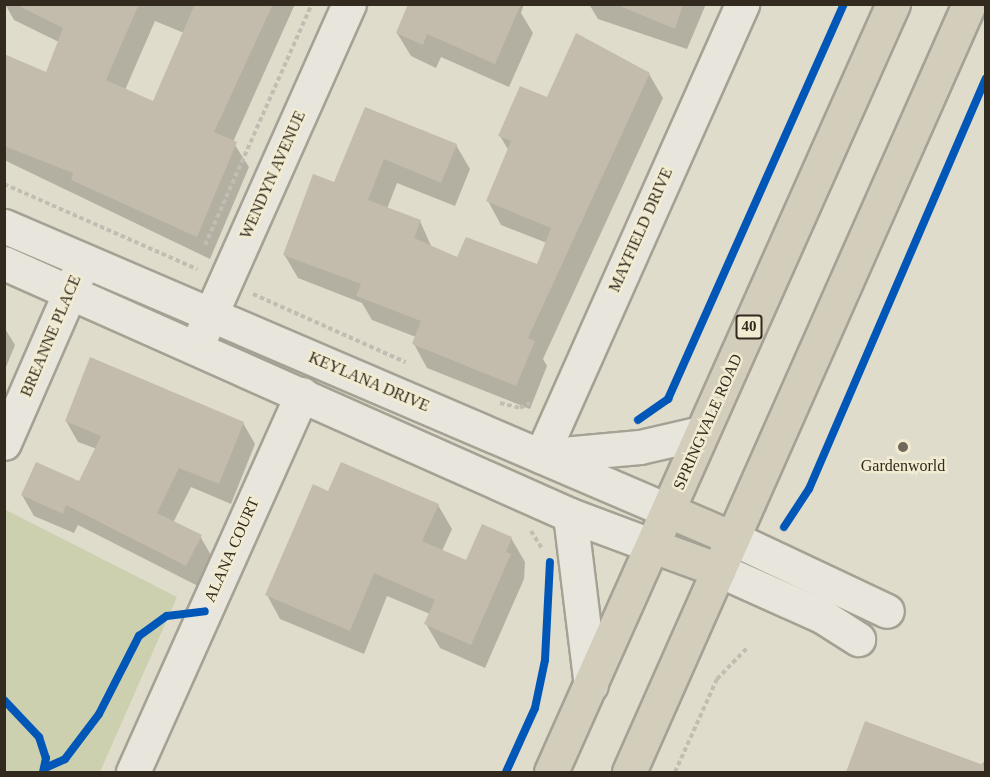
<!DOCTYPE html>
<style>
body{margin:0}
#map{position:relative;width:990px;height:777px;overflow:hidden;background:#e0dccb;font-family:"Times New Roman",serif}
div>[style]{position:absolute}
.green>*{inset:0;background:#ccd0ae}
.shadow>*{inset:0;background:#0003}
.building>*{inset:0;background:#c3bbac}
.path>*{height:4px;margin-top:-2px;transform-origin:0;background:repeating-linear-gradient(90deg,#c1bdb3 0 4.5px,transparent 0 7.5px)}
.roads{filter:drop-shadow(2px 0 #a5a194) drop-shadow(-2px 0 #a5a194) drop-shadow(0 2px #a5a194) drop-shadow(0 -2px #a5a194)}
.minor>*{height:33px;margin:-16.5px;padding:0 16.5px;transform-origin:16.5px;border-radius:16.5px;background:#e8e6dc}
.highway>*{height:33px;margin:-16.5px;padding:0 16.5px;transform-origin:16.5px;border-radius:16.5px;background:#d3cdbc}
.cycleway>*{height:8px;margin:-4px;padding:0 4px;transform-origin:4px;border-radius:4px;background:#0057b8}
.dots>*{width:16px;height:16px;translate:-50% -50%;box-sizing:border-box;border:3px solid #f1ebd1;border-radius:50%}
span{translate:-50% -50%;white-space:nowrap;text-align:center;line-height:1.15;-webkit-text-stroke:5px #f1ebd1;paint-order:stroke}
.shield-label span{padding:2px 4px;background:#f1ebd1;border:2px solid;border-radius:4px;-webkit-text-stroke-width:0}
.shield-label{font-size:15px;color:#322a1e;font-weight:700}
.street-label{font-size:16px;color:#322a1e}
.poi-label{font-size:16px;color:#322a1e}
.frame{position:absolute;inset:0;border:6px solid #322a1e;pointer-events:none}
</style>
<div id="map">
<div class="green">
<div style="clip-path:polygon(4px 509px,177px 597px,100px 772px,5px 772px)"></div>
</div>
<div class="shadow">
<div style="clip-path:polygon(evenodd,5px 4px,295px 4px,233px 142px,249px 167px,210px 259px,4px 160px,4px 55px,47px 74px,59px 42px,14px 20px,5px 4px,155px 21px,184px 33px,153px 103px,125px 90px,155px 21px)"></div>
<div style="clip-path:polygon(410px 4px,524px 4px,521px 13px,533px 33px,509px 87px,441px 57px,436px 68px,411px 56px,397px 33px)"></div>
<div style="clip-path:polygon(589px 4px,706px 4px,687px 49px,598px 19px)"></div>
<div style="clip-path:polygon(649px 74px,663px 98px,543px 359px,547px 366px,530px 409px,427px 368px,414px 344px,416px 337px,372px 320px,362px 303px,298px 278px,284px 254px,335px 184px,366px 109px,456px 145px,470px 169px,455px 206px,397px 183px,387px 209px,420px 221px,432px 248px,458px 259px,538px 266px,547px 243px,501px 225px,488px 201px,509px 151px,500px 136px,548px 99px)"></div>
<div style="clip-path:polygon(4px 327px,15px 345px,4px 372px)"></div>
<div style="clip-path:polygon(66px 421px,243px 423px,255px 444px,231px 504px,191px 487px,173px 523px,200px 536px,212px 557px,198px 586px,78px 525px,74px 533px,34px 516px,22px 495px,80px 483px,97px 449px,78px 442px)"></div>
<div style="clip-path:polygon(329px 493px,438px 505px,452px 529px,442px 551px,467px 562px,511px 538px,525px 562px,524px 579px,485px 668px,440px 648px,426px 624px,430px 614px,387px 596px,364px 654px,280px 619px,267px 595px)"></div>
<div style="clip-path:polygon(866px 722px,981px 766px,986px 758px,986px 772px,847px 772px)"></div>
</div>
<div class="building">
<div style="clip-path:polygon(15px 4px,139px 4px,106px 80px,153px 101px,195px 4px,273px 4px,214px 132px,237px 142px,197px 237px,71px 180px,73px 173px,4px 146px,4px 54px,46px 72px,63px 28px)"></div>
<div style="clip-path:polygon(408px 4px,521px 4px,495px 64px,427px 34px,423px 45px,396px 33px)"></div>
<div style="clip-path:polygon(615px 4px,683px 4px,675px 29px)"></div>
<div style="clip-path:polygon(576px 33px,650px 73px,528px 338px,535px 341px,516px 386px,412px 344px,421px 321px,356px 296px,361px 284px,283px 255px,313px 174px,334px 182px,365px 107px,457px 144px,441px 183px,384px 159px,368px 200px,421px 220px,414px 238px,457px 257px,466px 237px,537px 264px,551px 228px,486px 201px,511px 141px,498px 136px,520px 86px,547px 97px)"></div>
<div style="clip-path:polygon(90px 357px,244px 422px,219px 484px,179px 468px,157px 513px,202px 535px,186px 566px,66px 505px,63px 514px,21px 495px,36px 462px,79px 481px,101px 436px,65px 421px)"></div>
<div style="clip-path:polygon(341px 462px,439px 504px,422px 541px,466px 560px,482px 524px,512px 537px,506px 552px,511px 554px,471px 645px,424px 624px,435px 600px,374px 573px,350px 631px,265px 595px,313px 484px,328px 491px)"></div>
<div style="clip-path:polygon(865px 721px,986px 766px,986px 772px,846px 772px)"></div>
</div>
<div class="path">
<div style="left:4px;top:184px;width:211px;rotate:23.8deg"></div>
<div style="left:205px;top:245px;width:264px;rotate:-66.1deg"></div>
<div style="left:253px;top:294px;width:167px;rotate:24.1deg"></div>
<div style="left:500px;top:403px;width:21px;rotate:14deg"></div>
<div style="left:520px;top:408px;width:11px;rotate:-27deg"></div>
<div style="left:531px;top:531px;width:22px;rotate:58deg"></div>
<div style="left:675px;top:772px;width:102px;rotate:-65.7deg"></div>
<div style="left:717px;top:679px;width:43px;rotate:-45.9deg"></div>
</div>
<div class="roads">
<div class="minor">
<div style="left:4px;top:226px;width:723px;rotate:23.2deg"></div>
<div style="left:4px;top:263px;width:620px;rotate:24deg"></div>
<div style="left:570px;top:515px;width:89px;rotate:20.5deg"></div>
<div style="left:202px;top:334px;width:361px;rotate:-66deg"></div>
<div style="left:4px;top:443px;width:188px;rotate:-66.4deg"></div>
<div style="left:541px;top:456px;width:495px;rotate:-66deg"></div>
<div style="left:541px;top:456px;width:99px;rotate:-5.2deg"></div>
<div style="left:640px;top:447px;width:63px;rotate:-12.9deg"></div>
<div style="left:570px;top:515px;width:171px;rotate:83deg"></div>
<div style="left:732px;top:538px;width:171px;rotate:25.2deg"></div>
<div style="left:719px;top:570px;width:113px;rotate:24.1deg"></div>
<div style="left:822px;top:616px;width:43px;rotate:32.6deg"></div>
<div style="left:133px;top:772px;width:414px;rotate:-65.9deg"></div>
</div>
<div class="highway">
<div style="left:669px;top:511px;width:69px;rotate:23.2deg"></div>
<div style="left:653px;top:546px;width:70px;rotate:20deg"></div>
<div style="left:551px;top:772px;width:841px;rotate:-66deg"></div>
<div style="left:629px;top:772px;width:840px;rotate:-66.12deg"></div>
</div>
</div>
<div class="cycleway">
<div style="left:638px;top:420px;width:37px;rotate:-35deg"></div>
<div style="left:668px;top:399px;width:432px;rotate:-66deg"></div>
<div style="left:784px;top:527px;width:45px;rotate:-56.7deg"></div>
<div style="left:809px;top:489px;width:447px;rotate:-66.7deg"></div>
<div style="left:4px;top:700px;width:51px;rotate:46.6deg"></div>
<div style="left:39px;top:737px;width:22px;rotate:72deg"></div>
<div style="left:46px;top:758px;width:14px;rotate:102deg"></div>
<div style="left:45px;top:768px;width:22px;rotate:-24deg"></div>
<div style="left:65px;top:759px;width:56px;rotate:-52.9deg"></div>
<div style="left:99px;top:714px;width:88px;rotate:-62.9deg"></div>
<div style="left:139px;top:636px;width:34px;rotate:-36deg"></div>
<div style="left:167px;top:616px;width:38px;rotate:-7deg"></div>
<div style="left:506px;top:772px;width:70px;rotate:-65.6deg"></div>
<div style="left:535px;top:708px;width:49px;rotate:-78.2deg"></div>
<div style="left:545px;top:660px;width:98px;rotate:-87.1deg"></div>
</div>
<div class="dots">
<div style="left:903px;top:447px;background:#6f685b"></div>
</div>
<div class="shield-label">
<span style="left:749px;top:327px">40</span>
</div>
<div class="street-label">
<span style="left:273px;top:175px;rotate:-66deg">WENDYN AVENUE</span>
<span style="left:641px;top:230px;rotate:-66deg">MAYFIELD DRIVE</span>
<span style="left:51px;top:336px;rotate:-67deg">BREANNE PLACE</span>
<span style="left:369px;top:382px;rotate:23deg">KEYLANA DRIVE</span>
<span style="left:708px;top:422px;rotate:-66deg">SPRINGVALE ROAD</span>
<span style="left:232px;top:550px;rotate:-66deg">ALANA COURT</span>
</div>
<div class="poi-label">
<span style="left:903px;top:466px">Gardenworld</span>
</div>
<div class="frame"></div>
</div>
